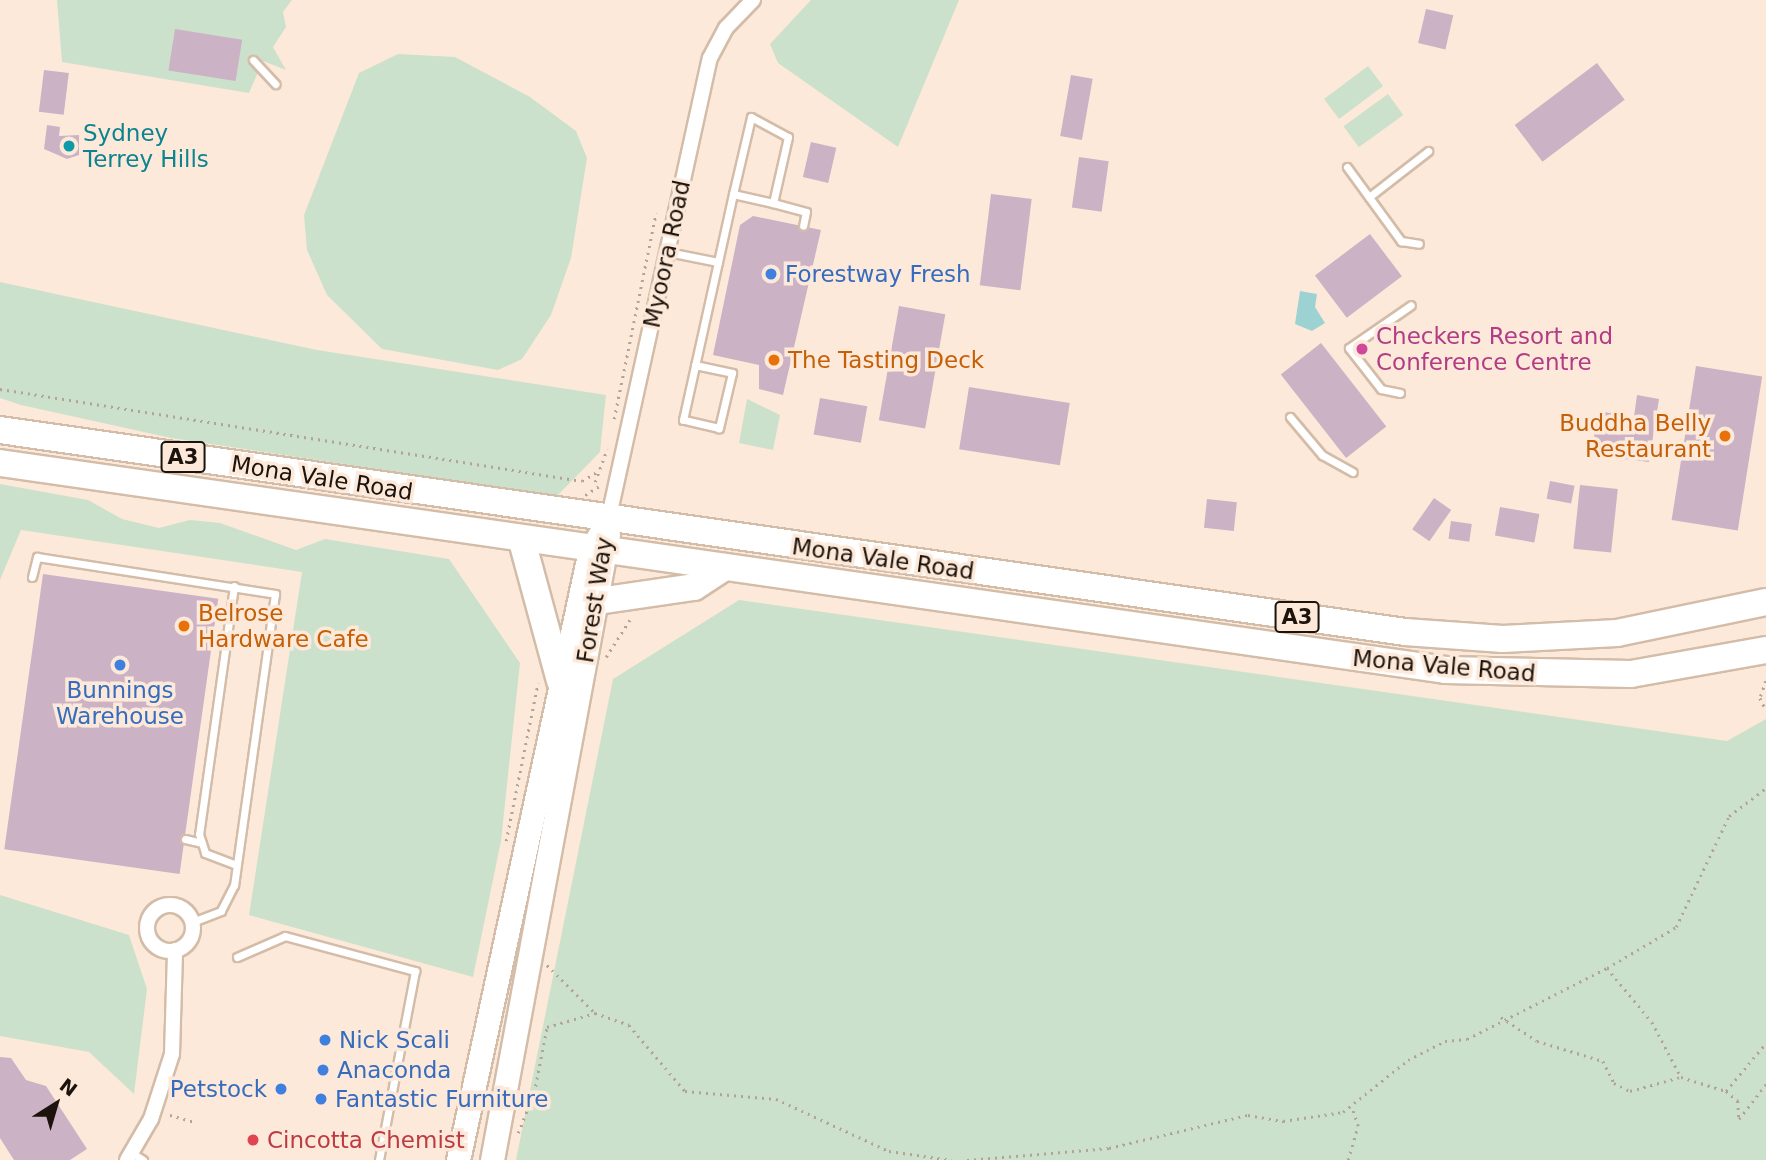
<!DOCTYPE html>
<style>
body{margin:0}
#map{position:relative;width:1766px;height:1160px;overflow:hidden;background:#fde9d9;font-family:"DejaVu Sans",sans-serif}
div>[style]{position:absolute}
.green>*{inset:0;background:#cce1cb;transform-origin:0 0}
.water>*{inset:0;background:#9cd2d2}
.building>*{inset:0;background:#ccb2c5;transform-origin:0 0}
.path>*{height:2.5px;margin-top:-1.25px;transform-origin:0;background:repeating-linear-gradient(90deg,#b3a396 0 2px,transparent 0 7px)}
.roads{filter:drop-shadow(2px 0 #d3bca8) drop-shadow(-2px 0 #d3bca8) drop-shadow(0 2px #d3bca8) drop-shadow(0 -2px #d3bca8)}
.lane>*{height:7px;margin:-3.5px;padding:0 3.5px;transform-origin:3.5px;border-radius:3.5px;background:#fff}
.street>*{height:14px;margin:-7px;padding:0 7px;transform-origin:7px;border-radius:7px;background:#fff}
.street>.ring{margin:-7px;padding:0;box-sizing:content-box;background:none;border:14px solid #fff;border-radius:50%}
.primary>*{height:23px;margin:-11.5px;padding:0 11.5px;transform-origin:11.5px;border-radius:11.5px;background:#fff}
.highway>*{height:26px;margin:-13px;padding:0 13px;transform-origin:13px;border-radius:13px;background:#fff}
.dots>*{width:19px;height:19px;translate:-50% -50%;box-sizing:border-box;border:4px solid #fde9d9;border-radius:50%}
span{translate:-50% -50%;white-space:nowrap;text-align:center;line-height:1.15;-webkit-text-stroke:7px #fde9d9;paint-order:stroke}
.shield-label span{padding:2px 5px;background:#fde9d9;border:2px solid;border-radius:5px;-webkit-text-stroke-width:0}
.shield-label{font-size:21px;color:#1b130c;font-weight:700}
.culture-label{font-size:23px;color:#0d838f}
.left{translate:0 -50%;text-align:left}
.street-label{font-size:23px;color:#1b130c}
.shop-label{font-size:23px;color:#366cbe}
.right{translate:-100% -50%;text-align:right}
.hotel-label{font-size:23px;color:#b23c85}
.food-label{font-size:23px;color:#c56008}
.health-label{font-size:23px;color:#be3a42}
.north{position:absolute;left:21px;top:1069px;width:70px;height:70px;-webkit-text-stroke:5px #fde9d9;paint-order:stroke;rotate:37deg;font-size:19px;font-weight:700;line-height:28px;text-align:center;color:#1b130c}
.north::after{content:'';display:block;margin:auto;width:24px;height:32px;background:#1b130c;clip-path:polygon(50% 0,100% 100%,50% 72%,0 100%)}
</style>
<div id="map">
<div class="green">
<div style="clip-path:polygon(57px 0,292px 0,283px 12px,286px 27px,273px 47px,286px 70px,263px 61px,249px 93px,62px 62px)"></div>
<div style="clip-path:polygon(811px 0,959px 0,898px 147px,778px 63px,770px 44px)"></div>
<div style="clip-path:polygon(398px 54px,455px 57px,530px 97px,576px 131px,587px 158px,571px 258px,551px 315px,522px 359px,498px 370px,382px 349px,327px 295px,307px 250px,304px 215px,359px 73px)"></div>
<div style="left:1368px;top:66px;width:25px;height:55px;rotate:53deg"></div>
<div style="left:1388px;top:94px;width:26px;height:55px;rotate:54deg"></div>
<div style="clip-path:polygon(0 282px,317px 350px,606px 395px,600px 452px,557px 496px,171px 438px,21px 405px,0 398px)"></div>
<div style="clip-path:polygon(747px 399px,780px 415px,773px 450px,739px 443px)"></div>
<div style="clip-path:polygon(0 484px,88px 500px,122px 519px,159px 528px,190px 520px,220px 523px,296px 550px,325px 539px,449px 559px,520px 663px,501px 841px,473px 977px,249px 915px,302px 572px,21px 530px,0 580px)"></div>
<div style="clip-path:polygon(739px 600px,1727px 741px,1766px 719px,1766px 1160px,516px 1160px,613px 679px)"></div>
<div style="clip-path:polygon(0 895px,129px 935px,147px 989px,134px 1094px,89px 1052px,0 1036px)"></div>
</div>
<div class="water">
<div style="clip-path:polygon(1300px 291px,1317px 294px,1315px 307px,1325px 323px,1312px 331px,1295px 324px)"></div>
</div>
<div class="building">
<div style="left:1426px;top:9px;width:28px;height:35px;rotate:13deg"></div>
<div style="left:175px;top:29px;width:68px;height:42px;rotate:9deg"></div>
<div style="left:1597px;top:63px;width:46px;height:103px;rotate:53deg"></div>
<div style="left:44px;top:70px;width:25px;height:42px;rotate:7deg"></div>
<div style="left:1071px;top:75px;width:22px;height:62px;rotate:10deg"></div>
<div style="clip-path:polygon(47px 125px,60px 127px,59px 136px,79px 135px,79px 155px,67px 159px,44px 149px)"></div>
<div style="left:811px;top:142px;width:26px;height:36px;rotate:13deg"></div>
<div style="left:1079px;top:157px;width:30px;height:51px;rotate:8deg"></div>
<div style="left:991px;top:194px;width:41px;height:92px;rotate:7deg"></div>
<div style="clip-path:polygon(753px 216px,821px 230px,783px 395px,759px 389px,759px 365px,713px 355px,740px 225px)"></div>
<div style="left:1370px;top:234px;width:53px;height:69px;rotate:53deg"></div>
<div style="left:899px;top:306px;width:47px;height:116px;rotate:10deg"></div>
<div style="left:1321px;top:343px;width:106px;height:51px;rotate:52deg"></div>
<div style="left:1696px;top:366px;width:67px;height:156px;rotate:9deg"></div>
<div style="left:969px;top:387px;width:102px;height:63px;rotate:9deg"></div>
<div style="clip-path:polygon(1637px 395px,1659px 399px,1649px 462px,1591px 455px,1598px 411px,1634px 417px)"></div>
<div style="left:820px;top:398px;width:48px;height:37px;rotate:10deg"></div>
<div style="left:1550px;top:481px;width:25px;height:18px;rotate:11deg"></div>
<div style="left:1580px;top:485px;width:38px;height:64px;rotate:6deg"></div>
<div style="left:1434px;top:498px;width:21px;height:38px;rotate:35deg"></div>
<div style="left:1207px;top:499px;width:30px;height:29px;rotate:6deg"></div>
<div style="left:1500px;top:507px;width:40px;height:29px;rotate:10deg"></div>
<div style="left:1451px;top:521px;width:21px;height:18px;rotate:8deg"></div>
<div style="left:43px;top:574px;width:177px;height:278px;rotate:8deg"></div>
<div style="clip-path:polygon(0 1057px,11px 1058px,26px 1080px,46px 1086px,87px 1149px,70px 1160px,14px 1160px,0 1138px)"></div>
</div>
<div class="path">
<div style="left:0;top:389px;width:589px;rotate:8.98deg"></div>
<div style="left:582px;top:481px;width:21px;rotate:-31deg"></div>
<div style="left:614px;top:419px;width:210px;rotate:-78.5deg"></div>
<div style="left:595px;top:482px;width:35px;rotate:-70deg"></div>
<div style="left:585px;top:495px;width:19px;rotate:-32deg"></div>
<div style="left:606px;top:657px;width:46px;rotate:-57.3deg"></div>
<div style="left:1766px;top:681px;width:18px;rotate:109deg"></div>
<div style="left:1760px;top:698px;width:13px;rotate:63deg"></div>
<div style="left:506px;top:841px;width:161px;rotate:-78.6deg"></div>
<div style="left:547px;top:965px;width:68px;rotate:45deg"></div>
<div style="left:595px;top:1013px;width:36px;rotate:19deg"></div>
<div style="left:629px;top:1025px;width:87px;rotate:49.7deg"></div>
<div style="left:685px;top:1091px;width:91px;rotate:5deg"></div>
<div style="left:776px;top:1099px;width:124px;rotate:24.7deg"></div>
<div style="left:889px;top:1151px;width:63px;rotate:8.3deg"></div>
<div style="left:1607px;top:968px;width:80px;rotate:-30.7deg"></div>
<div style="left:1676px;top:927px;width:123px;rotate:-64.5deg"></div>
<div style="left:1729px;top:816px;width:46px;rotate:-37.1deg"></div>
<div style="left:1501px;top:1017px;width:43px;rotate:33.7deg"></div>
<div style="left:1537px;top:1041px;width:69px;rotate:16.9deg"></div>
<div style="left:1603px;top:1061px;width:25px;rotate:63deg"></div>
<div style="left:1614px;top:1083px;width:18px;rotate:27deg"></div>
<div style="left:1630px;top:1091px;width:53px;rotate:-15.4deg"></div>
<div style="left:1681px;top:1077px;width:47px;rotate:17.3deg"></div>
<div style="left:1726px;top:1091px;width:62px;rotate:-50.2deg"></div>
<div style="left:1726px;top:1091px;width:16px;rotate:40deg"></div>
<div style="left:1738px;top:1101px;width:18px;rotate:87deg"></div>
<div style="left:1739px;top:1119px;width:44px;rotate:-52.4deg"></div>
<div style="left:170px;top:1115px;width:26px;rotate:16deg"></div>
<div style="left:518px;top:1133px;width:43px;rotate:-68.2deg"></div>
<div style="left:534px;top:1093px;width:67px;rotate:-78.9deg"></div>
<div style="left:547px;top:1027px;width:50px;rotate:-16.3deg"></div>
<div style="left:967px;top:1160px;width:143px;rotate:-4.8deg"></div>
<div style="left:1109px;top:1148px;width:143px;rotate:-13.4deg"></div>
<div style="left:1248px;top:1115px;width:36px;rotate:10deg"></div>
<div style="left:1283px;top:1121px;width:61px;rotate:-8.5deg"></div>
<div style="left:1343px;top:1112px;width:83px;rotate:-38.7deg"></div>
<div style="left:1408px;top:1060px;width:42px;rotate:-27.2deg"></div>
<div style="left:1445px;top:1041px;width:22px;rotate:-5deg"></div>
<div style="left:1467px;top:1039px;width:157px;rotate:-26.9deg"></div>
<div style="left:1607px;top:968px;width:70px;rotate:50.2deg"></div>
<div style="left:1652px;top:1022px;width:62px;rotate:62.2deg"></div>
<div style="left:1348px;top:1160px;width:35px;rotate:-74deg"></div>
<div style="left:1358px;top:1126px;width:18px;rotate:-109deg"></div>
</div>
<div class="roads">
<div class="lane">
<div style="left:253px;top:60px;width:33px;rotate:47deg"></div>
<div style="left:1347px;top:167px;width:92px;rotate:53.9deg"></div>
<div style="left:1401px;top:241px;width:18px;rotate:9deg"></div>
<div style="left:1369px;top:197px;width:75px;rotate:-37.9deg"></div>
<div style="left:773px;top:203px;width:34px;rotate:15deg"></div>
<div style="left:806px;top:212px;width:14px;rotate:102deg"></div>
<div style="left:668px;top:252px;width:51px;rotate:11.3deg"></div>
<div style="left:695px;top:365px;width:38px;rotate:12deg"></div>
<div style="left:732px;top:373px;width:57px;rotate:103.3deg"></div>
<div style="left:719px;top:428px;width:37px;rotate:-167deg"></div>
<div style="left:683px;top:420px;width:162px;rotate:-77.5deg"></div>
<div style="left:718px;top:262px;width:70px;rotate:-77.6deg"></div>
<div style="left:733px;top:194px;width:79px;rotate:-76.8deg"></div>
<div style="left:751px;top:117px;width:42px;rotate:28.4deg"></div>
<div style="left:788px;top:137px;width:68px;rotate:102.8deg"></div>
<div style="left:773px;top:203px;width:41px;rotate:-167.3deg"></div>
<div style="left:1400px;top:393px;width:19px;rotate:-168deg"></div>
<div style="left:1381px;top:389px;width:52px;rotate:-128deg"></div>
<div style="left:1349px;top:348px;width:75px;rotate:-34.7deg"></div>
<div style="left:1290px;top:417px;width:50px;rotate:49.9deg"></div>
<div style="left:1322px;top:455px;width:35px;rotate:29deg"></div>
<div style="left:32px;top:577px;width:21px;rotate:-76deg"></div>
<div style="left:37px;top:557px;width:241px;rotate:8.8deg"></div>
<div style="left:275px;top:594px;width:294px;rotate:98deg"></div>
<div style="left:234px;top:885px;width:29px;rotate:117deg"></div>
<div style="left:221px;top:911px;width:31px;rotate:159deg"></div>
<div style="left:234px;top:586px;width:250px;rotate:98deg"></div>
<div style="left:199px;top:834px;width:20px;rotate:72deg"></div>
<div style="left:205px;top:853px;width:33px;rotate:21deg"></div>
<div style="left:185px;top:839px;width:17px;rotate:13deg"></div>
<div style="left:237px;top:957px;width:52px;rotate:-23.6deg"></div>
<div style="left:285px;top:936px;width:135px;rotate:15.1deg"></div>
<div style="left:415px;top:971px;width:192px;rotate:100.8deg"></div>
<div style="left:132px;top:1153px;width:13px;rotate:32deg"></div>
</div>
<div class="street">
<div style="left:608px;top:521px;width:474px;rotate:-77.6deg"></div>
<div style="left:710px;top:58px;width:34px;rotate:-62deg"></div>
<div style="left:726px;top:28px;width:39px;rotate:-46deg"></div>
<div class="ring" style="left:147px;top:905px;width:32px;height:32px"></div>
<div style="left:127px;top:1160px;width:48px;rotate:-59.7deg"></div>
<div style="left:151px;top:1119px;width:68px;rotate:-72.1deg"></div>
<div style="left:172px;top:1054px;width:104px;rotate:-88.3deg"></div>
</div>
<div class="primary">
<div style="left:458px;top:1160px;width:624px;rotate:-77.79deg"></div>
<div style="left:590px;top:550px;width:34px;rotate:-58deg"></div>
<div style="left:492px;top:1160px;width:636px;rotate:-79.49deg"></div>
</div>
<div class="highway">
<div style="left:0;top:430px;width:1419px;rotate:8.18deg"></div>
<div style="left:1405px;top:632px;width:98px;rotate:4.1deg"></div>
<div style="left:1503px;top:639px;width:114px;rotate:-3deg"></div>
<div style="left:1617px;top:633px;width:152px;rotate:-11.8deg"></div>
<div style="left:0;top:463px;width:1460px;rotate:8.15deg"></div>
<div style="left:1445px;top:670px;width:186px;rotate:1.2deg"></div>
<div style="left:1631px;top:674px;width:137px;rotate:-10.1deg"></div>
<div style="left:522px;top:541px;width:145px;rotate:74.8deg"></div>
<div style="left:598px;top:601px;width:97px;rotate:-8.3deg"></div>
<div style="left:694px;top:587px;width:37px;rotate:-33deg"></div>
</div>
</div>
<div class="dots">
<div style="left:69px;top:146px;background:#0f9aa8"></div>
<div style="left:771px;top:274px;background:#3f7fe0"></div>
<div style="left:1362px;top:349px;background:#d1479c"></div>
<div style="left:774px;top:360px;background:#e8710a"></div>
<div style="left:1725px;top:436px;background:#e8710a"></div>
<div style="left:184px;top:626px;background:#e8710a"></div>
<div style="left:120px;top:665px;background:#3f7fe0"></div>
<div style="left:325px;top:1040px;background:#3f7fe0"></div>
<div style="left:323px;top:1070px;background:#3f7fe0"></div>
<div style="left:281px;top:1089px;background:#3f7fe0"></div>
<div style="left:321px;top:1099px;background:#3f7fe0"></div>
<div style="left:253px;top:1140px;background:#e0444e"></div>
</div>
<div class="shield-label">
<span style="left:183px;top:457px">A3</span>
<span style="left:1297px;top:617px">A3</span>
</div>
<div class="culture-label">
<span class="left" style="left:83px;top:146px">Sydney<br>Terrey Hills</span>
</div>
<div class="street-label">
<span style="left:667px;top:254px;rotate:-78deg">Myoora Road</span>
<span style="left:322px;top:478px;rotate:9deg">Mona Vale Road</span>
<span style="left:883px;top:559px;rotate:8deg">Mona Vale Road</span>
<span style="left:595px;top:600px;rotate:-81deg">Forest Way</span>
<span style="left:1444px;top:666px;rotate:5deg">Mona Vale Road</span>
</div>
<div class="shop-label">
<span class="left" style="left:785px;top:274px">Forestway Fresh</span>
<span style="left:120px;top:703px">Bunnings<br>Warehouse</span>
<span class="left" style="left:339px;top:1040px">Nick Scali</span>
<span class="left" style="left:337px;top:1070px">Anaconda</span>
<span class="right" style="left:267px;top:1089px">Petstock</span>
<span class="left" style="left:335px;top:1099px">Fantastic Furniture</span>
</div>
<div class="hotel-label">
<span class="left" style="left:1376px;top:349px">Checkers Resort and<br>Conference Centre</span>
</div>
<div class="food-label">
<span class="left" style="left:788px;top:360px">The Tasting Deck</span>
<span class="right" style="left:1711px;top:436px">Buddha Belly<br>Restaurant</span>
<span class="left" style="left:198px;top:626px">Belrose<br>Hardware Cafe</span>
</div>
<div class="health-label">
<span class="left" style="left:267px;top:1140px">Cincotta Chemist</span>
</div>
<div class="north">N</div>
</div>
